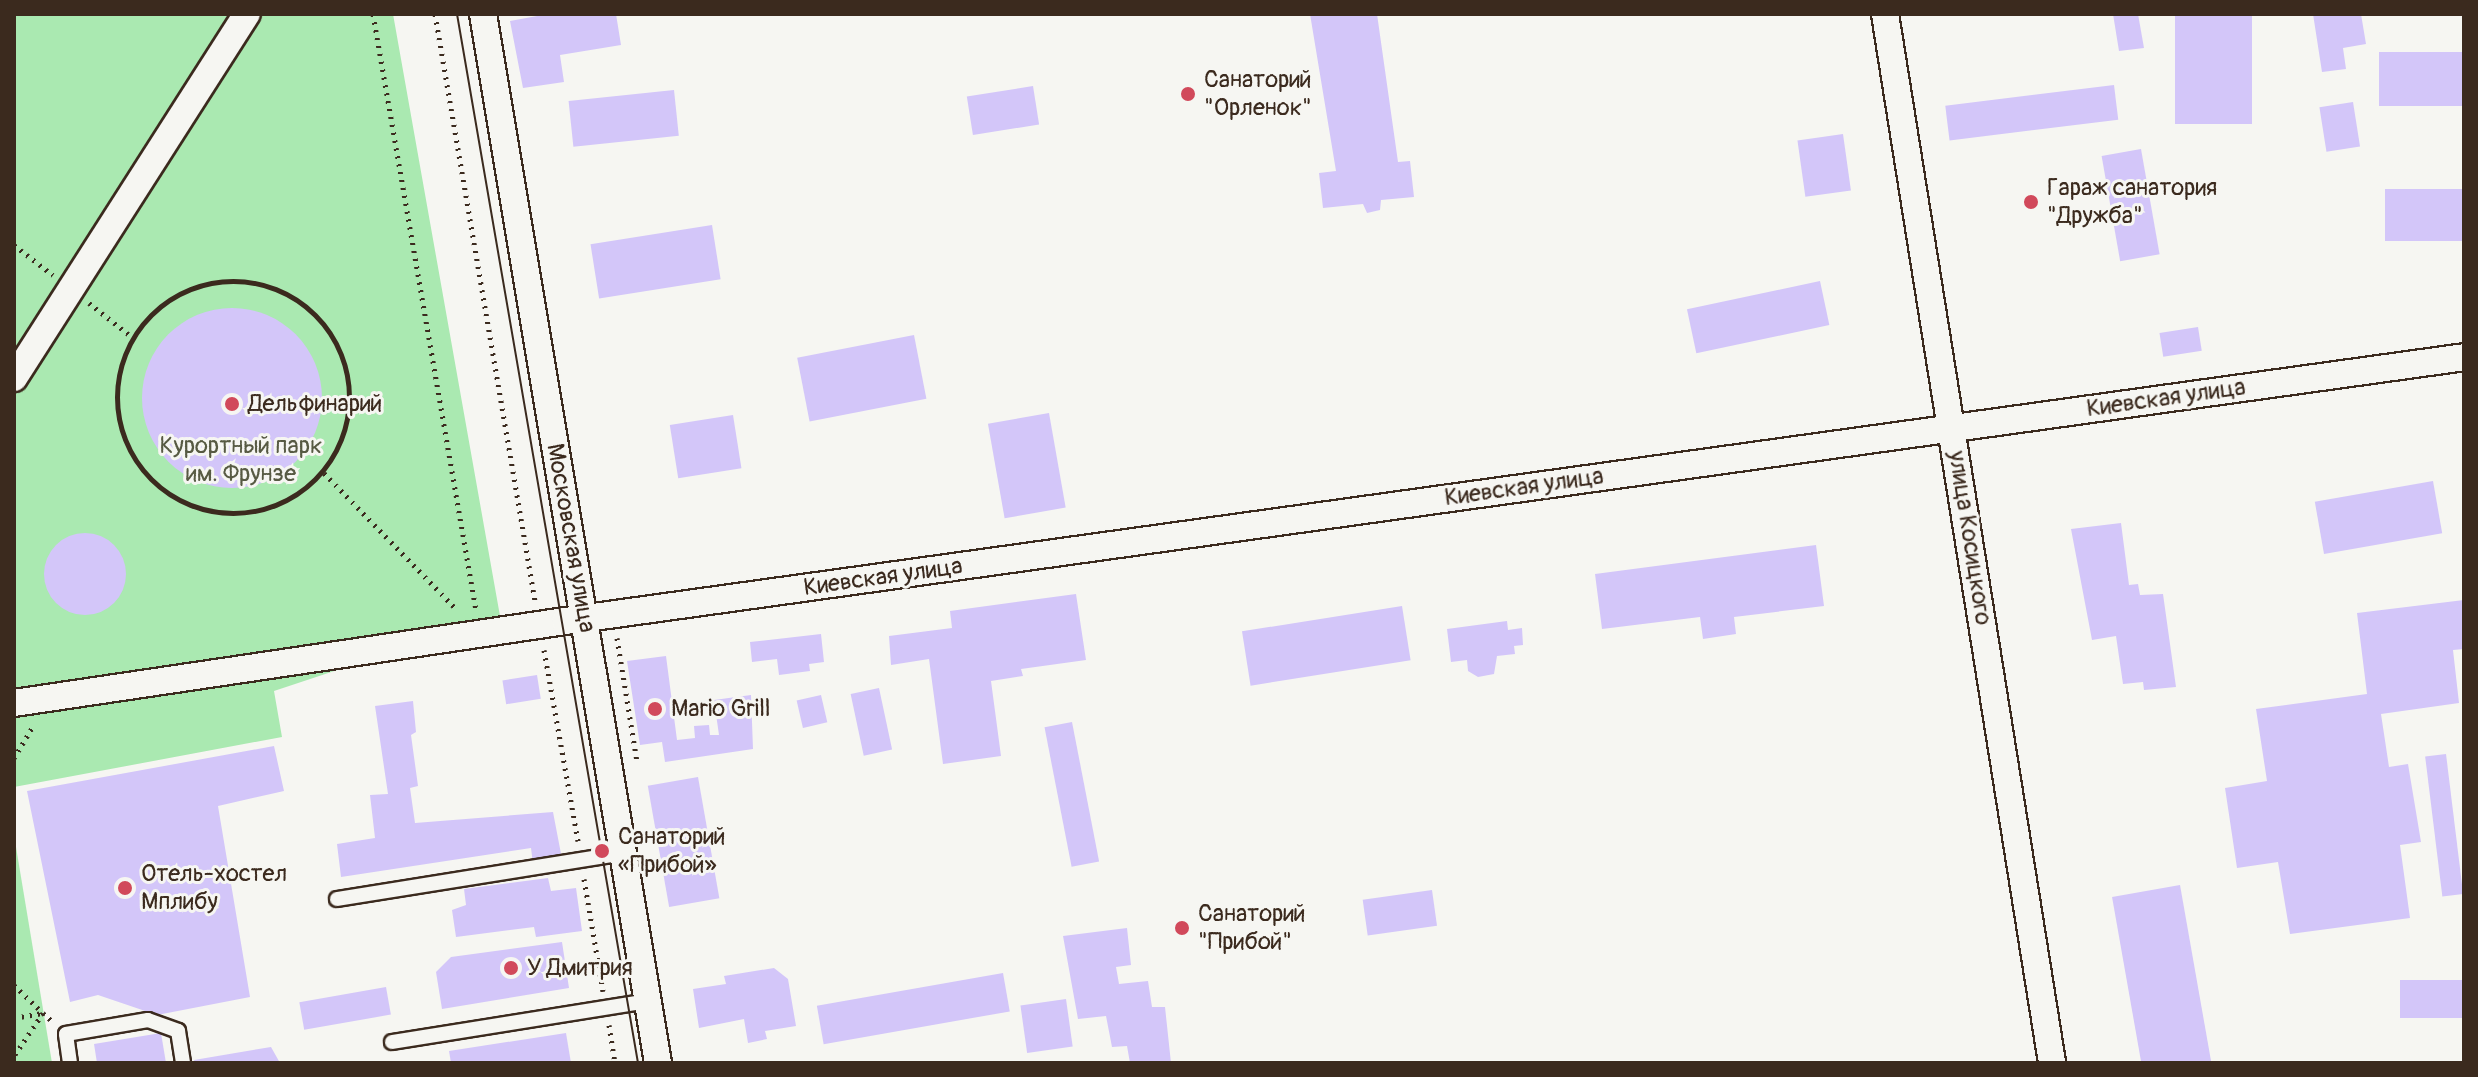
<!DOCTYPE html>
<meta charset="utf-8">
<style>
body{margin:0}
#map{position:relative;width:2478px;height:1077px;overflow:hidden;background:#f6f6f2;font-family:Pangolin,sans-serif}
div>[style]{position:absolute}
.green>*{inset:0;background:#aae9b1}
.building>*{inset:0;background:#d3c6f9;transform-origin:0 0}
.round{border-radius:50%}
.path>*{height:5px;margin-top:-2.5px;transform-origin:0;background:repeating-linear-gradient(90deg,#3b2a1e 0 2px,transparent 0 8px)}
.path>.ring{margin:-2.5px;padding:0;box-sizing:content-box;background:none;border:5px solid #3b2a1e;border-radius:50%}
.roads{filter:drop-shadow(2px 0 #3b2a1e) drop-shadow(-2px 0 #3b2a1e) drop-shadow(0 2px #3b2a1e) drop-shadow(0 -2px #3b2a1e)}
.lane>*{height:14px;margin:-7px;padding:0 7px;transform-origin:7px;border-radius:7px;background:#f6f6f2}
.street>*{height:26px;margin:-13px;padding:0 13px;transform-origin:13px;border-radius:13px;background:#f6f6f2}
.tram>*{height:2px;margin:-1px;padding:0 1px;transform-origin:1px;border-radius:1px;background:#3b2a1e}
.dots>*{width:22px;height:22px;translate:-50% -50%;box-sizing:border-box;border:4px solid #f6f6f2;border-radius:50%}
span{translate:-50% -50%;white-space:nowrap;text-align:center;line-height:1.15;-webkit-text-stroke:6px #f6f6f2;paint-order:stroke}
.poi-label{font-size:24px;color:#3b2a1e}
.left{translate:0 -50%;text-align:left}
.street-label{font-size:24px;color:#3b2a1e}
.park-label{font-size:24px;color:#575a43}
.frame{position:absolute;inset:0;border:16px solid #3b2a1e;pointer-events:none}
</style>
<div id="map">
<div class="green">
<div style="clip-path:polygon(14px 14px,393px 14px,500px 616px,274px 691px,282px 737px,14px 787px)"></div>
<div style="clip-path:polygon(14px 835px,52px 1063px,14px 1063px)"></div>
</div>
<div class="building">
<div style="clip-path:polygon(548px 14px,616px 14px,621px 45px,560px 55px,564px 82px,523px 88px,510px 21px)"></div>
<div style="clip-path:polygon(1310px 14px,1377px 14px,1398px 162px,1410px 161px,1414px 197px,1381px 200px,1380px 210px,1367px 213px,1363px 204px,1323px 208px,1319px 173px,1336px 171px)"></div>
<div style="clip-path:polygon(2113px 14px,2138px 14px,2144px 48px,2119px 51px)"></div>
<div style="left:2175px;top:14px;width:77px;height:110px"></div>
<div style="clip-path:polygon(2313px 14px,2361px 14px,2366px 44px,2343px 48px,2346px 69px,2322px 72px)"></div>
<div style="left:2464px;top:52px;width:54px;height:85px;rotate:90deg"></div>
<div style="left:2114px;top:85px;width:35px;height:170px;rotate:83deg"></div>
<div style="left:1033px;top:86px;width:39px;height:67px;rotate:81deg"></div>
<div style="left:674px;top:90px;width:46px;height:106px;rotate:84deg"></div>
<div style="left:2353px;top:102px;width:45px;height:34px;rotate:81deg"></div>
<div style="left:1843px;top:134px;width:57px;height:46px;rotate:82deg"></div>
<div style="left:2141px;top:149px;width:107px;height:40px;rotate:80deg"></div>
<div style="left:2464px;top:189px;width:52px;height:79px;rotate:90deg"></div>
<div style="left:712px;top:225px;width:55px;height:123px;rotate:81deg"></div>
<div style="left:1820px;top:281px;width:45px;height:136px;rotate:78deg"></div>
<div class="round" style="left:142px;top:308px;width:180px;height:180px"></div>
<div style="left:2198px;top:327px;width:24px;height:39px;rotate:81deg"></div>
<div style="left:914px;top:335px;width:65px;height:119px;rotate:79deg"></div>
<div style="left:1049px;top:413px;width:96px;height:62px;rotate:80deg"></div>
<div style="left:733px;top:415px;width:54px;height:64px;rotate:81deg"></div>
<div style="left:2433px;top:481px;width:53px;height:120px;rotate:80deg"></div>
<div style="clip-path:polygon(2121px 523px,2129px 585px,2138px 584px,2140px 595px,2163px 594px,2176px 687px,2144px 690px,2143px 682px,2123px 684px,2116px 636px,2092px 640px,2071px 529px)"></div>
<div class="round" style="left:44px;top:533px;width:82px;height:82px"></div>
<div style="clip-path:polygon(1816px 545px,1824px 606px,1734px 617px,1736px 634px,1703px 639px,1700px 617px,1602px 629px,1595px 574px)"></div>
<div style="clip-path:polygon(1076px 594px,1086px 660px,1021px 669px,1023px 676px,991px 681px,1001px 756px,943px 764px,929px 659px,891px 665px,889px 636px,952px 628px,950px 611px)"></div>
<div style="clip-path:polygon(2464px 600px,2464px 649px,2453px 650px,2459px 703px,2381px 714px,2389px 767px,2408px 764px,2421px 842px,2400px 845px,2410px 918px,2290px 934px,2278px 862px,2237px 868px,2225px 788px,2267px 781px,2256px 709px,2367px 694px,2357px 613px)"></div>
<div style="left:1402px;top:606px;width:55px;height:162px;rotate:81deg"></div>
<div style="clip-path:polygon(1507px 621px,1508px 630px,1522px 628px,1523px 645px,1514px 646px,1515px 654px,1497px 656px,1494px 674px,1478px 677px,1468px 671px,1467px 660px,1451px 662px,1447px 629px)"></div>
<div style="clip-path:polygon(821px 634px,824px 662px,809px 664px,810px 671px,779px 675px,777px 659px,752px 662px,750px 642px)"></div>
<div style="clip-path:polygon(666px 656px,677px 740px,695px 738px,694px 726px,709px 725px,710px 735px,719px 735px,714px 700px,751px 695px,753px 749px,665px 762px,662px 742px,640px 745px,627px 661px)"></div>
<div style="left:537px;top:675px;width:24px;height:35px;rotate:81deg"></div>
<div style="left:879px;top:688px;width:63px;height:29px;rotate:78deg"></div>
<div style="left:821px;top:695px;width:28px;height:25px;rotate:77deg"></div>
<div style="clip-path:polygon(413px 701px,416px 732px,411px 735px,418px 786px,410px 788px,415px 823px,553px 812px,562px 859px,533px 864px,531px 848px,341px 877px,337px 844px,375px 838px,370px 795px,388px 794px,375px 706px)"></div>
<div style="left:1072px;top:722px;width:142px;height:28px;rotate:79deg"></div>
<div style="clip-path:polygon(274px 746px,284px 791px,218px 806px,250px 997px,157px 1015px,98px 995px,70px 1002px,27px 791px)"></div>
<div style="left:2446px;top:754px;width:141px;height:21px;rotate:83deg"></div>
<div style="left:698px;top:777px;width:123px;height:51px;rotate:80deg"></div>
<div style="clip-path:polygon(548px 878px,551px 891px,576px 888px,582px 931px,536px 937px,534px 927px,456px 937px,452px 910px,466px 905px,464px 889px)"></div>
<div style="left:2180px;top:885px;width:181px;height:69px;rotate:80deg"></div>
<div style="left:1432px;top:890px;width:36px;height:70px;rotate:82deg"></div>
<div style="clip-path:polygon(1127px 928px,1131px 965px,1116px 967px,1119px 984px,1148px 981px,1152px 1007px,1165px 1007px,1171px 1063px,1130px 1063px,1127px 1046px,1112px 1047px,1106px 1016px,1078px 1019px,1063px 936px)"></div>
<div style="clip-path:polygon(562px 942px,569px 988px,442px 1009px,436px 972px,451px 957px)"></div>
<div style="clip-path:polygon(774px 968px,788px 979px,796px 1026px,765px 1031px,767px 1039px,748px 1043px,744px 1019px,699px 1028px,693px 989px,726px 984px,724px 976px)"></div>
<div style="left:1003px;top:973px;width:39px;height:189px;rotate:80deg"></div>
<div style="left:2464px;top:980px;width:38px;height:64px;rotate:90deg"></div>
<div style="left:386px;top:987px;width:28px;height:88px;rotate:80deg"></div>
<div style="left:1066px;top:999px;width:48px;height:46px;rotate:82deg"></div>
<div style="clip-path:polygon(161px 1033px,166px 1063px,97px 1063px,94px 1044px)"></div>
<div style="clip-path:polygon(566px 1033px,571px 1063px,451px 1063px,449px 1051px)"></div>
<div style="clip-path:polygon(271px 1047px,280px 1063px,195px 1063px,194px 1060px)"></div>
</div>
<div class="path">
<div style="left:373px;top:14px;width:605px;rotate:80.2deg"></div>
<div style="left:435px;top:14px;width:595px;rotate:80.33deg"></div>
<div style="left:14px;top:245px;width:49px;rotate:37.6deg"></div>
<div class="ring" style="left:117px;top:281px;width:227px;height:227px"></div>
<div style="left:89px;top:303px;width:55px;rotate:38.3deg"></div>
<div style="left:324px;top:473px;width:191px;rotate:45.8deg"></div>
<div style="left:617px;top:638px;width:126px;rotate:80.8deg"></div>
<div style="left:544px;top:650px;width:194px;rotate:79.9deg"></div>
<div style="left:14px;top:758px;width:39px;rotate:-59deg"></div>
<div style="left:584px;top:879px;width:114px;rotate:80.4deg"></div>
<div style="left:14px;top:985px;width:40px;rotate:44deg"></div>
<div style="left:43px;top:1013px;width:52px;rotate:124deg"></div>
<div style="left:14px;top:1018px;width:29px;rotate:-10deg"></div>
<div style="left:43px;top:1013px;width:13px;rotate:42deg"></div>
<div style="left:609px;top:1025px;width:38px;rotate:81deg"></div>
</div>
<div class="roads">
<div class="lane">
<div style="left:337px;top:899px;width:290px;rotate:-9.1deg"></div>
<div style="left:392px;top:1042px;width:258px;rotate:-9.1deg"></div>
<div style="left:70px;top:1063px;width:29px;rotate:-98deg"></div>
<div style="left:66px;top:1034px;width:83px;rotate:-9.7deg"></div>
<div style="left:148px;top:1020px;width:32px;rotate:20deg"></div>
<div style="left:178px;top:1031px;width:32px;rotate:81deg"></div>
</div>
<div class="street">
<div style="left:483px;top:14px;width:1063px;rotate:80.53deg"></div>
<div style="left:1885px;top:14px;width:1062px;rotate:80.95deg"></div>
<div style="left:14px;top:378px;width:432px;rotate:-57.4deg"></div>
<div style="left:14px;top:703px;width:557px;rotate:-8.46deg"></div>
<div style="left:565px;top:621px;width:1917px;rotate:-7.91deg"></div>
</div>
</div>
<div class="tram">
<div style="left:457px;top:14px;width:1065px;rotate:80.21deg"></div>
</div>
<div class="dots">
<div style="left:1188px;top:94px;background:#d1495b"></div>
<div style="left:2031px;top:202px;background:#d1495b"></div>
<div style="left:232px;top:404px;background:#d1495b"></div>
<div style="left:655px;top:709px;background:#d1495b"></div>
<div style="left:602px;top:851px;background:#d1495b"></div>
<div style="left:125px;top:888px;background:#d1495b"></div>
<div style="left:1182px;top:928px;background:#d1495b"></div>
<div style="left:511px;top:968px;background:#d1495b"></div>
</div>
<div class="poi-label">
<span class="left" style="left:1204px;top:94px">Санаторий<br>"Орленок"</span>
<span class="left" style="left:2047px;top:202px">Гараж санатория<br>"Дружба"</span>
<span class="left" style="left:248px;top:404px">Дельфинарий</span>
<span class="left" style="left:671px;top:709px">Mario Grill</span>
<span class="left" style="left:618px;top:851px">Санаторий<br>«Прибой»</span>
<span class="left" style="left:141px;top:888px">Отель-хостел<br>Мплибу</span>
<span class="left" style="left:1198px;top:928px">Санаторий<br>"Прибой"</span>
<span class="left" style="left:527px;top:968px">У Дмитрия</span>
</div>
<div class="street-label">
<span style="left:2166px;top:398px;rotate:-8deg">Киевская улица</span>
<span style="left:1524px;top:487px;rotate:-8deg">Киевская улица</span>
<span style="left:571px;top:538px;rotate:80deg">Московская улица</span>
<span style="left:1970px;top:538px;rotate:81deg">улица Косицкого</span>
<span style="left:883px;top:577px;rotate:-8deg">Киевская улица</span>
</div>
<div class="park-label">
<span style="left:241px;top:460px">Курортный парк<br>им. Фрунзе</span>
</div>
<div class="frame"></div>
</div>
